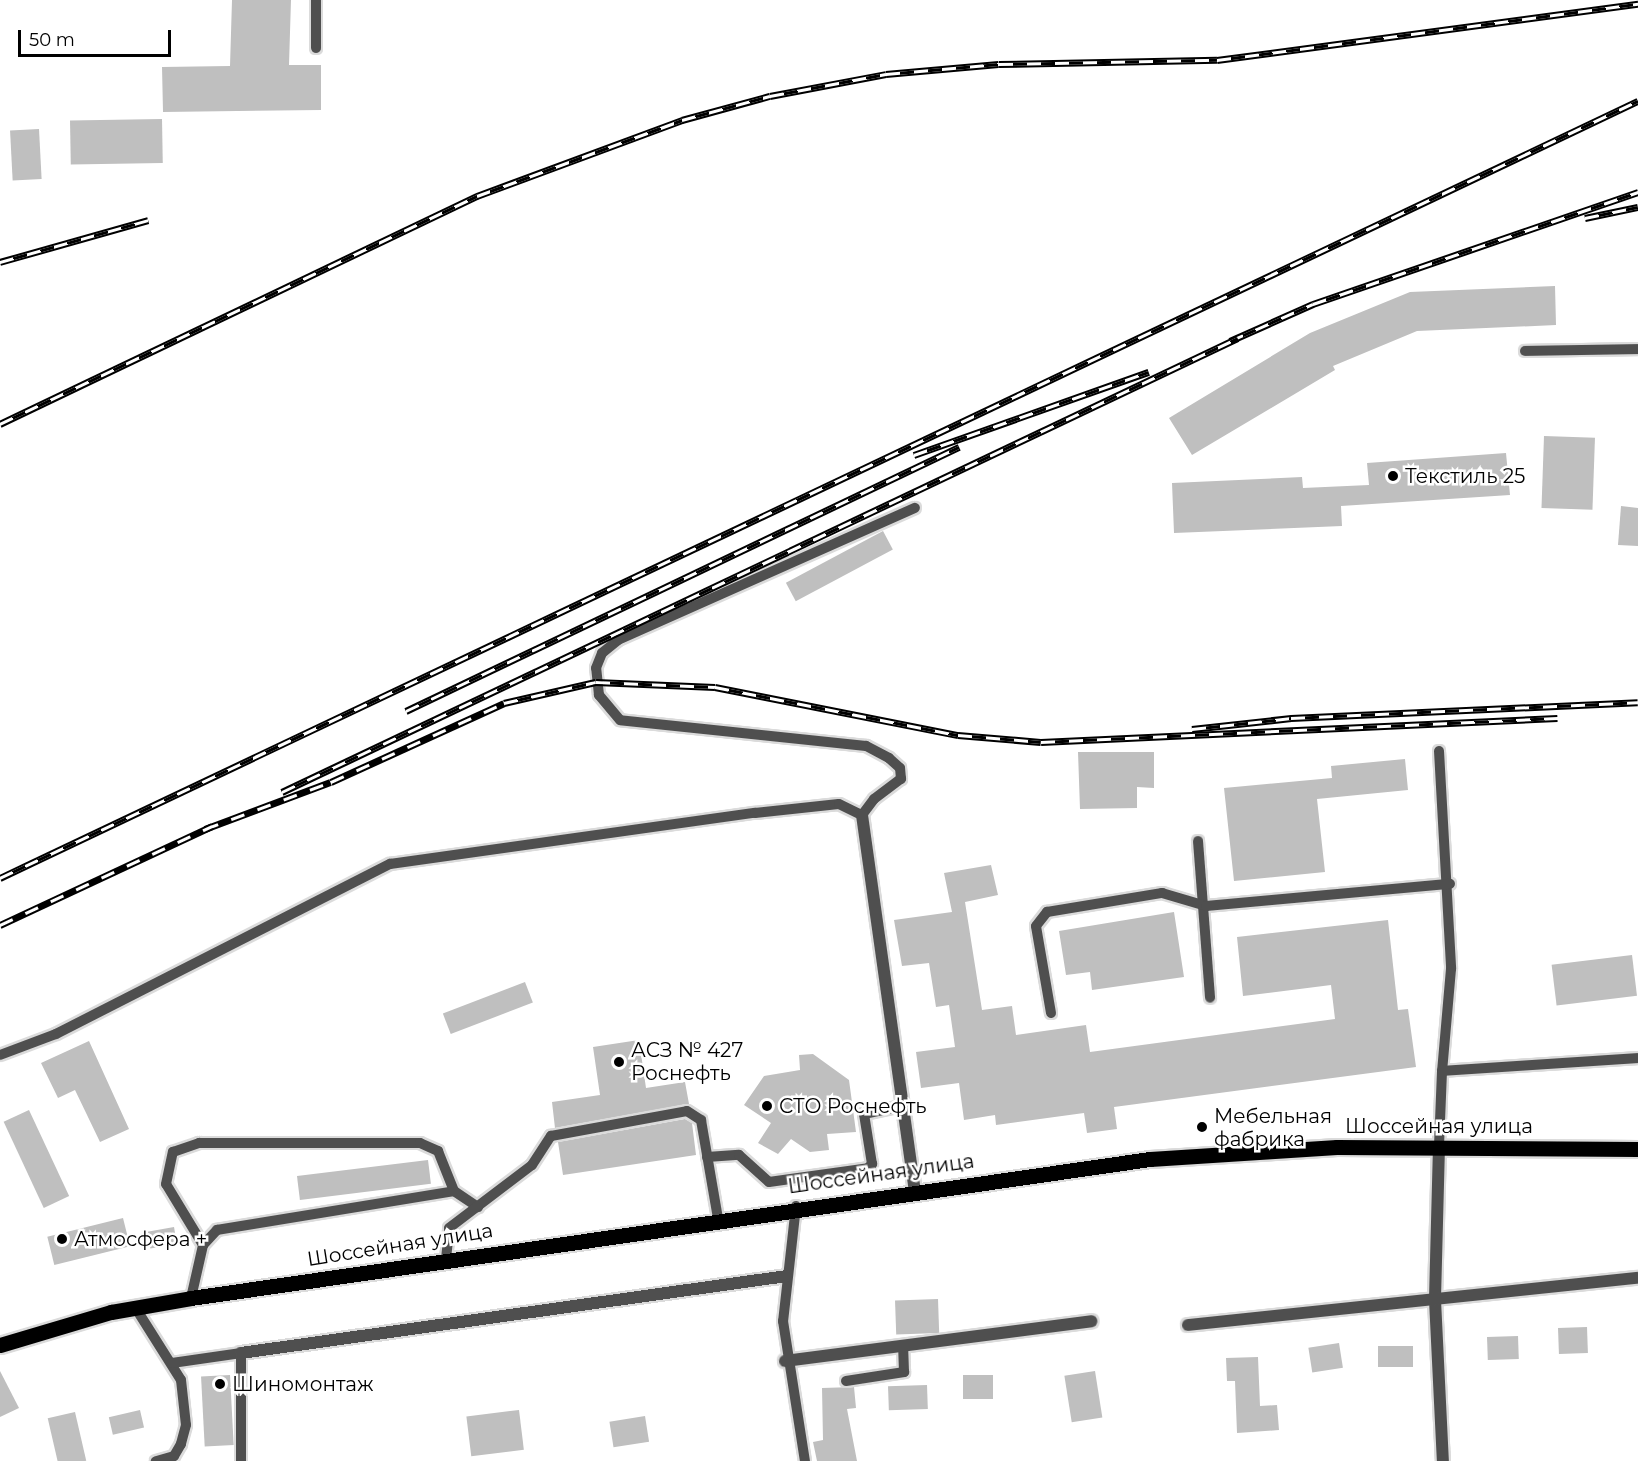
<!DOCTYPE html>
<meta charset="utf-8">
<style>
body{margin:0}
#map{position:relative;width:1638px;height:1461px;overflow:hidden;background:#fff;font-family:Montserrat,sans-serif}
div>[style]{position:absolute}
.building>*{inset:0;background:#bfbfbf;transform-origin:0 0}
.roads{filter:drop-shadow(2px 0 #dbdbdb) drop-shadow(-2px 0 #dbdbdb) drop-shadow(0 2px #dbdbdb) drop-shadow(0 -2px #dbdbdb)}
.lane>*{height:10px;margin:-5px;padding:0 5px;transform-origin:5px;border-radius:5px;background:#4f4f4f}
.street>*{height:12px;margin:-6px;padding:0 6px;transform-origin:6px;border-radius:6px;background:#4f4f4f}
.primary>*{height:15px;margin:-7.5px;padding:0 7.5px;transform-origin:7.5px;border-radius:7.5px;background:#000}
.rail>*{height:7px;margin-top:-3.5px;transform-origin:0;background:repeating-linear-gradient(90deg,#fff 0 14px,#000 0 28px);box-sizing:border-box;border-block:2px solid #000}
.dots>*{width:16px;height:16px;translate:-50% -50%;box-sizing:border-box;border:3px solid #fff;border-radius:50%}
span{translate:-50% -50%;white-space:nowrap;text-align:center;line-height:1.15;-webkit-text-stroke:5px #fff;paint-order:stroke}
.poi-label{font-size:20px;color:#000}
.left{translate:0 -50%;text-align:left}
.street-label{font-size:20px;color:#000}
.scale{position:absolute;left:18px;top:30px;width:153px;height:27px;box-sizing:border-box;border:3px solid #000;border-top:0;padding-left:8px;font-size:18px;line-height:21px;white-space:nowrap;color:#000;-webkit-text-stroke:4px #fff;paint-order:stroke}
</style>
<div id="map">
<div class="building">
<div style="clip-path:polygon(232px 0,291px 0,289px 65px,321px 65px,321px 110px,163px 112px,162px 67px,230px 66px)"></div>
<div style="left:162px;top:119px;width:44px;height:92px;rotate:89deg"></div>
<div style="left:39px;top:129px;width:50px;height:29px;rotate:87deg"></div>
<div style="clip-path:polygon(1555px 286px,1556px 325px,1417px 331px,1333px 366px,1335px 370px,1192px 455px,1169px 418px,1310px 333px,1410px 292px)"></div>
<div style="left:1544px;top:436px;width:51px;height:72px;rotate:2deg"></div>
<div style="clip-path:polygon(1506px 453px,1510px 495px,1341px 506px,1342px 526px,1174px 533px,1172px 483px,1302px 477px,1303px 488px,1369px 485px,1367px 463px)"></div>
<div style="clip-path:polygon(1621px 506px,1638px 508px,1638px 546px,1618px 545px)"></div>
<div style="left:883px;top:531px;width:21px;height:110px;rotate:62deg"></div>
<div style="clip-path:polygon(1078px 752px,1154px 752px,1154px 788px,1137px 787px,1137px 808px,1080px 809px)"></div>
<div style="clip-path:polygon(1405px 759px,1408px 790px,1317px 799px,1325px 872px,1234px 881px,1224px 788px,1332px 778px,1331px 766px)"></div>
<div style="clip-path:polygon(991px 865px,998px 895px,965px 902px,982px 1010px,1012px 1006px,1016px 1035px,1086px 1025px,1090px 1052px,1335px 1019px,1331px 985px,1243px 996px,1237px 937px,1388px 920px,1398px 1010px,1408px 1009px,1416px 1067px,1114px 1107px,1117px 1129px,1087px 1133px,1084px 1113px,996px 1125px,995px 1115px,964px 1120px,959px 1083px,921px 1088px,916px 1052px,955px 1047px,949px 1005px,936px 1007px,929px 963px,902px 966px,894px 920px,952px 912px,944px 873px)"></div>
<div style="clip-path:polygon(1174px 912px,1184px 977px,1092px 990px,1090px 972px,1066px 975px,1059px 931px)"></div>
<div style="left:1632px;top:955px;width:41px;height:81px;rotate:83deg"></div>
<div style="left:525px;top:982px;width:22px;height:88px;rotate:69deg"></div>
<div style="clip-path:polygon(639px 1040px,646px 1088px,685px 1082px,689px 1104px,555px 1128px,552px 1102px,600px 1095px,593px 1047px)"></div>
<div style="clip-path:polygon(89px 1041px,129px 1129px,100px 1142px,75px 1090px,58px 1098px,41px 1063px)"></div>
<div style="clip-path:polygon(813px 1054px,849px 1080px,856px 1132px,827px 1134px,829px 1150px,810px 1152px,791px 1139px,778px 1154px,758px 1143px,771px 1123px,744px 1105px,764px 1076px,800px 1070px,799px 1055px)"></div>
<div style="left:29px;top:1110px;width:95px;height:28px;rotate:65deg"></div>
<div style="clip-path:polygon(685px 1119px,692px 1123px,696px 1155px,563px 1175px,558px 1142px)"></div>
<div style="left:428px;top:1160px;width:24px;height:132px;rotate:83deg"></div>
<div style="left:123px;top:1218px;width:29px;height:78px;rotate:76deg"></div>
<div style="left:174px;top:1227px;width:17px;height:27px;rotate:80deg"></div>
<div style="left:938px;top:1299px;width:34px;height:43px;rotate:88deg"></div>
<div style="left:1587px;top:1327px;width:26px;height:29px;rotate:88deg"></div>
<div style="left:1518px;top:1336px;width:23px;height:31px;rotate:88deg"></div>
<div style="left:1339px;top:1343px;width:25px;height:31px;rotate:81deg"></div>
<div style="left:1413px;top:1346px;width:21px;height:35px;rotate:90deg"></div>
<div style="clip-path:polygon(1258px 1357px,1260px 1406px,1277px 1405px,1279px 1430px,1237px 1433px,1235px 1381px,1227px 1381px,1226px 1358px)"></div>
<div style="clip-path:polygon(0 1371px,19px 1408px,0 1417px)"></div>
<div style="left:1095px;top:1371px;width:47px;height:31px;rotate:81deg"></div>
<div style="left:230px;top:1375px;width:70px;height:29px;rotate:87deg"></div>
<div style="left:963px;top:1375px;width:30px;height:24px"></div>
<div style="left:927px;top:1385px;width:24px;height:39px;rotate:88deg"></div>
<div style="clip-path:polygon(854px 1387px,856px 1408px,847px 1409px,857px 1461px,817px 1461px,813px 1442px,823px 1440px,822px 1388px)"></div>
<div style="left:140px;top:1410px;width:18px;height:32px;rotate:77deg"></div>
<div style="left:519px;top:1410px;width:40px;height:53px;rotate:83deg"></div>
<div style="left:75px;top:1412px;width:50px;height:28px;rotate:77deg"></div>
<div style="left:645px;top:1416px;width:26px;height:36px;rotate:81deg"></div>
</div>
<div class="roads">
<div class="lane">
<div style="left:316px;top:0;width:48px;rotate:90deg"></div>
<div style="left:1525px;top:351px;width:113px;rotate:-1deg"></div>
<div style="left:1439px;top:751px;width:218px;rotate:86.8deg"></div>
<div style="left:1451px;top:969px;width:102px;rotate:95deg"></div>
<div style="left:1198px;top:841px;width:157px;rotate:85.6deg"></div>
<div style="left:1051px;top:1013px;width:88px;rotate:-99.8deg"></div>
<div style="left:1036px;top:926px;width:18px;rotate:-52deg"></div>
<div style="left:1047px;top:912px;width:117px;rotate:-9.4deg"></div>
<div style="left:1162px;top:893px;width:46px;rotate:16.5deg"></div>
<div style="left:1206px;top:906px;width:245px;rotate:-5.2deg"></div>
<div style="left:0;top:1055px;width:60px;rotate:-20.6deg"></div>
<div style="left:56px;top:1034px;width:375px;rotate:-27deg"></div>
<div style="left:390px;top:864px;width:369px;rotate:-8deg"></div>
<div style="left:755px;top:813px;width:84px;rotate:-6.1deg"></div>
<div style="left:839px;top:804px;width:25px;rotate:26deg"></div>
<div style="left:862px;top:815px;width:20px;rotate:-53deg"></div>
<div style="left:874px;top:799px;width:34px;rotate:-37deg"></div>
<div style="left:901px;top:779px;width:11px;rotate:-95deg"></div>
<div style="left:900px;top:768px;width:15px;rotate:-138deg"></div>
<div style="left:889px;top:758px;width:26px;rotate:-152deg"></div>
<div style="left:866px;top:746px;width:247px;rotate:-174deg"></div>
<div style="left:620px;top:720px;width:33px;rotate:-130deg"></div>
<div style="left:599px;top:695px;width:27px;rotate:-96deg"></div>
<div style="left:596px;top:668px;width:16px;rotate:-68deg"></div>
<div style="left:602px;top:653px;width:21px;rotate:-39deg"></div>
<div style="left:618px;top:640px;width:325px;rotate:-24deg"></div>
<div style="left:1439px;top:1146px;width:75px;rotate:-87.7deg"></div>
<div style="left:1442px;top:1071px;width:196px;rotate:-3.8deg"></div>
<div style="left:707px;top:1157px;width:32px;rotate:-4deg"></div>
<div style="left:739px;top:1155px;width:40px;rotate:42deg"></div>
<div style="left:769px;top:1182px;width:100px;rotate:-8deg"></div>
<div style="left:868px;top:1168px;width:6px;rotate:-45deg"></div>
<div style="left:872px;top:1164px;width:51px;rotate:-99.1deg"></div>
<div style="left:864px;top:1114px;width:39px;rotate:-12deg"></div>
<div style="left:796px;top:1206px;width:116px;rotate:96.4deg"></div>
<div style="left:783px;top:1321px;width:142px;rotate:81.1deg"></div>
<div style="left:203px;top:1245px;width:71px;rotate:-121.2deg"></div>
<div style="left:166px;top:1184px;width:33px;rotate:-78deg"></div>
<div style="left:173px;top:1152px;width:28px;rotate:-19deg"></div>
<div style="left:199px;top:1143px;width:221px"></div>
<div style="left:420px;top:1143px;width:20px;rotate:24deg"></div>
<div style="left:438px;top:1151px;width:43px;rotate:68.2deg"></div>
<div style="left:454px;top:1191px;width:29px;rotate:34deg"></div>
<div style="left:446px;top:1259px;width:31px;rotate:-84deg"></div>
<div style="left:449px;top:1228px;width:104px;rotate:-37.2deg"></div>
<div style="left:532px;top:1165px;width:35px;rotate:-57deg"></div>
<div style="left:551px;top:1136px;width:138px;rotate:-10.4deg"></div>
<div style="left:687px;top:1111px;width:17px;rotate:33deg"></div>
<div style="left:701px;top:1120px;width:99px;rotate:80.2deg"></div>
<div style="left:191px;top:1298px;width:54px;rotate:-77.2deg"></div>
<div style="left:203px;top:1245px;width:21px;rotate:-47deg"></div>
<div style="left:217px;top:1230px;width:240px;rotate:-9.3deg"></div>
<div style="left:135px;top:1307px;width:86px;rotate:57.8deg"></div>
<div style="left:181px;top:1380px;width:45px;rotate:83.7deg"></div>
<div style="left:186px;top:1425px;width:20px;rotate:105deg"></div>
<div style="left:181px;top:1444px;width:14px;rotate:120deg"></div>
<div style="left:174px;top:1456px;width:19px;rotate:164deg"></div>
<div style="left:172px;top:1363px;width:70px;rotate:-8.2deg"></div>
<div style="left:241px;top:1353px;width:108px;rotate:90deg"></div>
<div style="left:846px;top:1381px;width:59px;rotate:-8.8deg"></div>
<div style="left:904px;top:1372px;width:27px;rotate:-92deg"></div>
</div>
<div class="street">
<div style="left:862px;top:815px;width:380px;rotate:82deg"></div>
<div style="left:1439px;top:1146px;width:154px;rotate:91.5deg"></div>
<div style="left:1435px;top:1300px;width:161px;rotate:87.2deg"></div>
<div style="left:1188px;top:1325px;width:452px;rotate:-6deg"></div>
<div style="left:241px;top:1353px;width:551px;rotate:-8.03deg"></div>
<div style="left:785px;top:1361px;width:309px;rotate:-7.4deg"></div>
</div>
<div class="primary">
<div style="left:0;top:1345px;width:116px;rotate:-16.6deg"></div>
<div style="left:111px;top:1312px;width:81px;rotate:-9.9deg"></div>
<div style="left:191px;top:1298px;width:969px;rotate:-8.25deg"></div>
<div style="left:1150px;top:1159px;width:187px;rotate:-3.7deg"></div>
<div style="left:1337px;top:1147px;width:301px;rotate:0.4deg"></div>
</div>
</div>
<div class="rail">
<div style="left:1585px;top:218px;width:54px;rotate:-11.7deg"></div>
<div style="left:0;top:262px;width:154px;rotate:-15.8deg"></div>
<div style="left:1230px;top:341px;width:91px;rotate:-24deg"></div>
<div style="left:1313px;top:304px;width:344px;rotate:-19deg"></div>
<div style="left:0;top:424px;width:529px;rotate:-25.55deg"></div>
<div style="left:477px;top:196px;width:219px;rotate:-20.3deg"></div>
<div style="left:682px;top:120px;width:91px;rotate:-15.3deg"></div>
<div style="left:770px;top:96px;width:118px;rotate:-10.7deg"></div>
<div style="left:886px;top:74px;width:113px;rotate:-5.1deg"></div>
<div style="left:999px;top:64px;width:218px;rotate:-1.1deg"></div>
<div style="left:1217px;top:60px;width:425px;rotate:-7.6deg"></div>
<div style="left:914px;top:455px;width:249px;rotate:-19.5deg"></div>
<div style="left:406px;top:711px;width:613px;rotate:-25.52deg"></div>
<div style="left:1192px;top:729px;width:100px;rotate:-6.3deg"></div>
<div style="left:1291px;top:718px;width:347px;rotate:-2.6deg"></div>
<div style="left:282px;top:792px;width:1058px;rotate:-25.4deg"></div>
<div style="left:205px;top:829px;width:134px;rotate:-20.5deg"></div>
<div style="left:331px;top:782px;width:190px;rotate:-24.5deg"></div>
<div style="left:504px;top:703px;width:94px;rotate:-12.9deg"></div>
<div style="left:596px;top:682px;width:119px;rotate:2.4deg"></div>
<div style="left:715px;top:687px;width:248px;rotate:11.2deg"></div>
<div style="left:958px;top:735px;width:83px;rotate:4.8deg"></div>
<div style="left:1041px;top:742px;width:517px;rotate:-2.66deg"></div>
<div style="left:0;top:878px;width:1813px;rotate:-25.38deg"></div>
<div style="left:0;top:925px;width:234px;rotate:-25deg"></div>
</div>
<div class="dots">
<div style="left:1393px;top:476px;background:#000"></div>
<div style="left:619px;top:1062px;background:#000"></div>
<div style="left:767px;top:1106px;background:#000"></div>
<div style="left:1202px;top:1127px;background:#000"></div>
<div style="left:62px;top:1239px;background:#000"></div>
<div style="left:220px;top:1384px;background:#000"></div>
</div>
<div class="poi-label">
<span class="left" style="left:1405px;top:476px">Текстиль 25</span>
<span class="left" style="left:631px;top:1062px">АСЗ № 427<br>Роснефть</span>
<span class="left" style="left:779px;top:1106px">СТО Роснефть</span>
<span class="left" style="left:1214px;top:1128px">Мебельная<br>фабрика</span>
<span class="left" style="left:74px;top:1239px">Атмосфера +</span>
<span class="left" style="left:232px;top:1384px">Шиномонтаж</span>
</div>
<div class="street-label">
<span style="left:1439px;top:1126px">Шоссейная улица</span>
<span style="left:881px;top:1174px;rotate:-8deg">Шоссейная улица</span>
<span style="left:400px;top:1245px;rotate:-9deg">Шоссейная улица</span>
</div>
<div class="scale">50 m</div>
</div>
